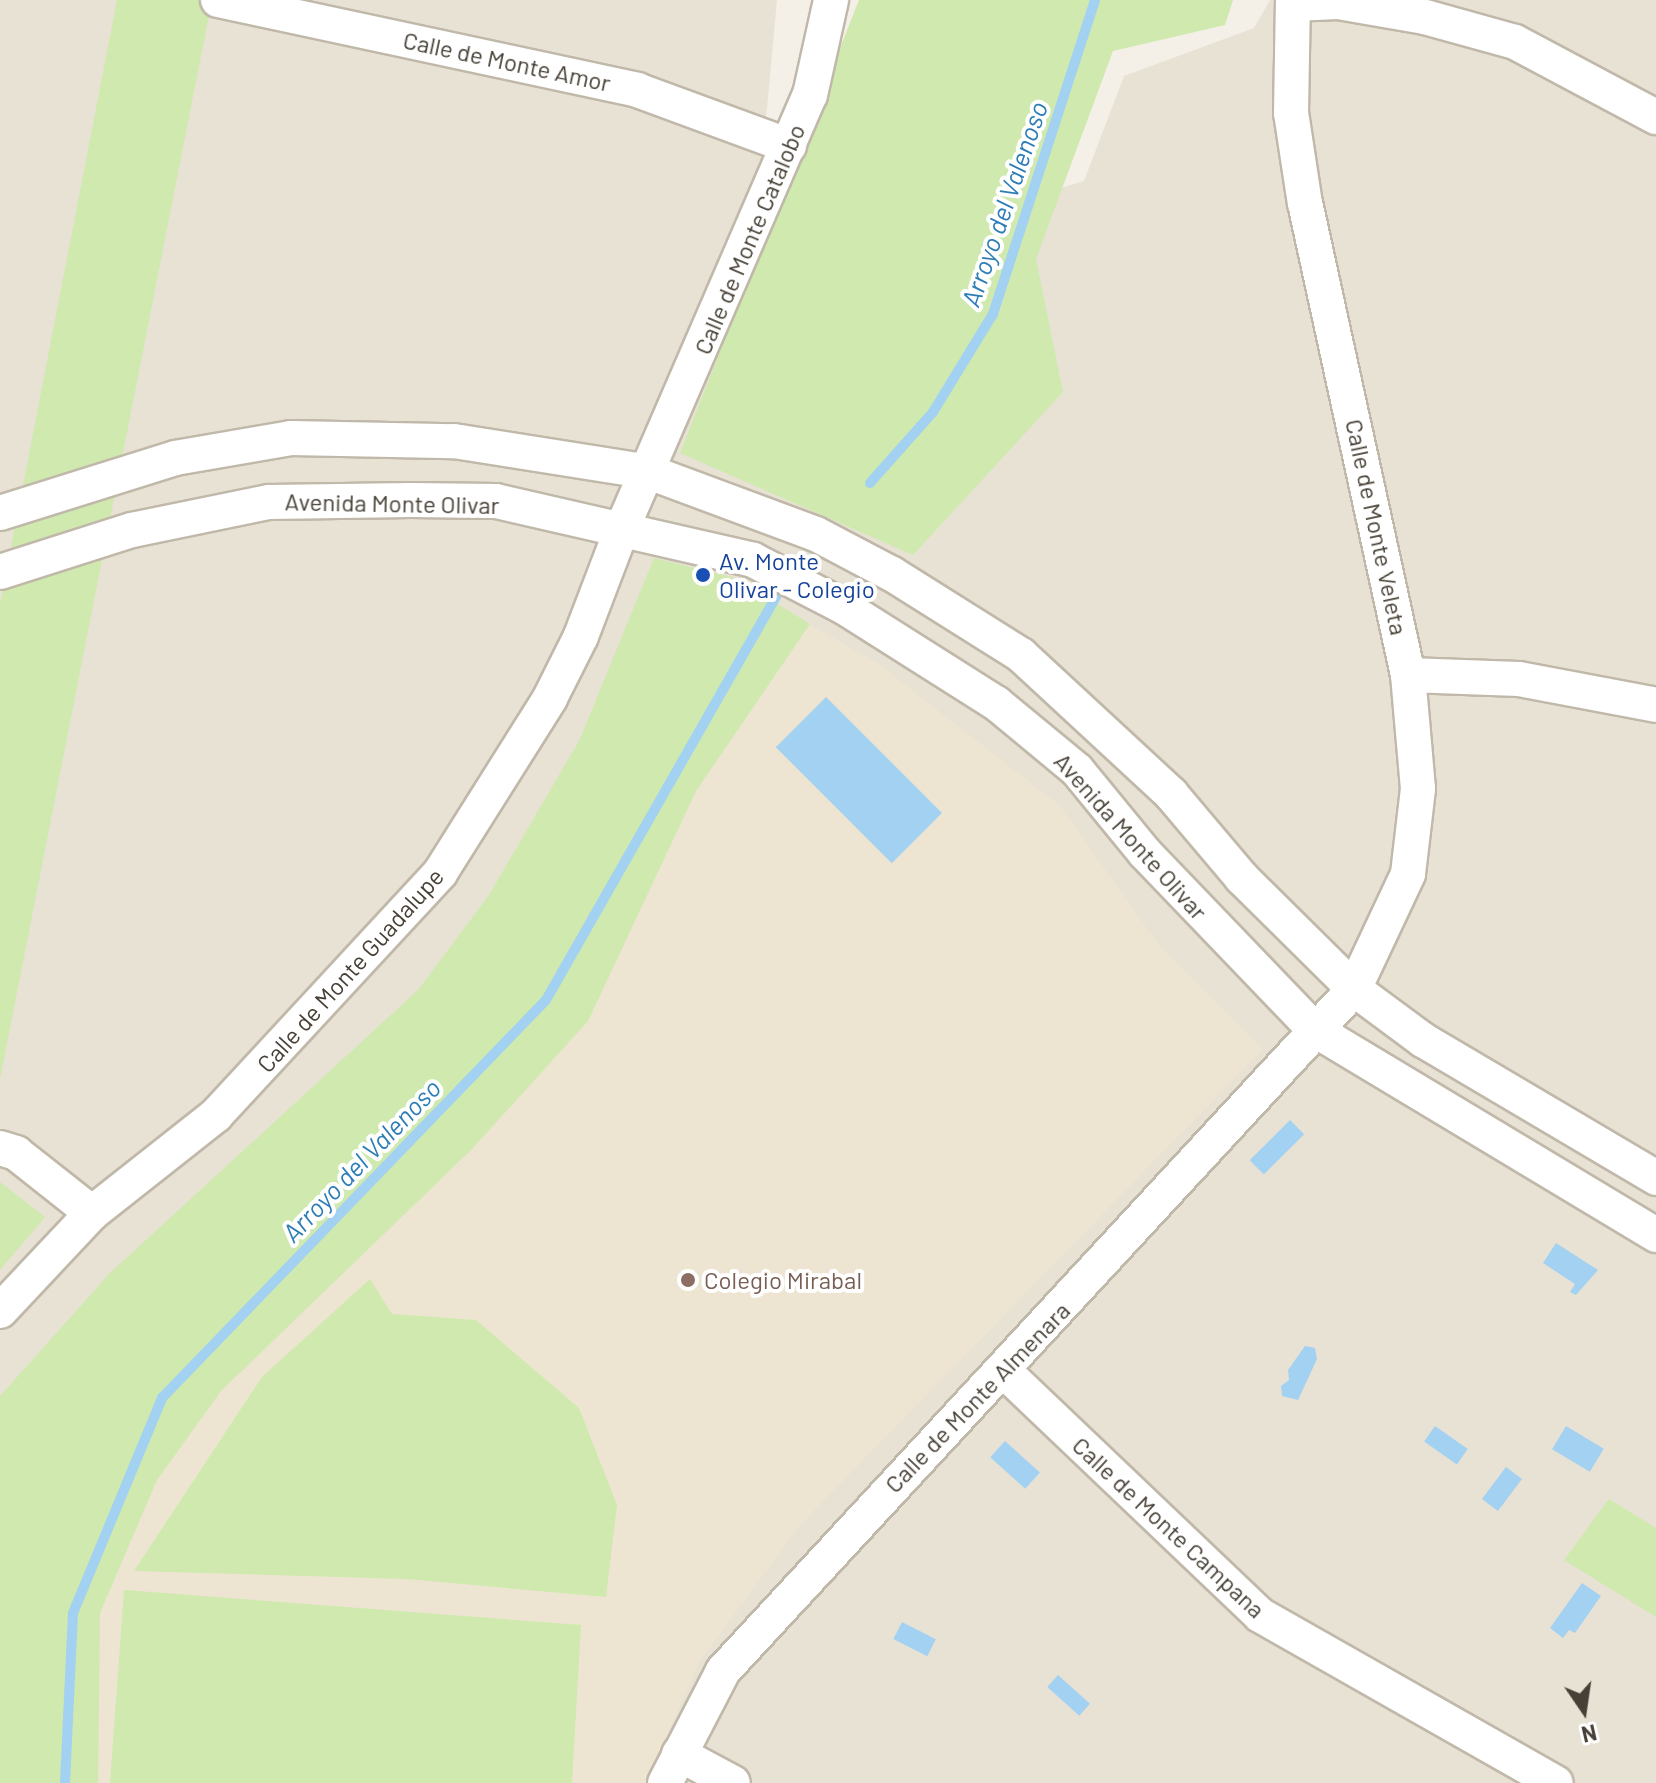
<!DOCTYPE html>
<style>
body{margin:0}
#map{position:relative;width:1656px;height:1783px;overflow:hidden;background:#f4f0e7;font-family:Barlow,sans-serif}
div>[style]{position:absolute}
.residential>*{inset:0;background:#e8e2d5}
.education>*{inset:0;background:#ede5d1}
.green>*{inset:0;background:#cfe9af}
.water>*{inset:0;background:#a2d1f2;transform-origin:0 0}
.stream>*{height:10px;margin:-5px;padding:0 5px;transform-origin:5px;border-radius:5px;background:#a2d1f2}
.roads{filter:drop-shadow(2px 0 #c0b8a9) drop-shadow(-2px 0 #c0b8a9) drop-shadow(0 2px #c0b8a9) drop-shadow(0 -2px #c0b8a9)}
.minor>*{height:34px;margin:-17px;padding:0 17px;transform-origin:17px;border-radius:17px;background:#fff}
.dots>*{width:22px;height:22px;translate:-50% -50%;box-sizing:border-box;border:4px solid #fff;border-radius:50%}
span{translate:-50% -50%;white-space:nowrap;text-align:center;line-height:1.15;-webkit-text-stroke:8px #fff;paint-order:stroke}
.street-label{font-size:24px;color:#474036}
.transit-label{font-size:24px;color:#164399}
.left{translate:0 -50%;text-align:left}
.education-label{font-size:24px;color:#785e54}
.water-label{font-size:26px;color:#2c7cb6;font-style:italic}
.north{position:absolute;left:1544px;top:1671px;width:80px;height:80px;-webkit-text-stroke:6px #fff;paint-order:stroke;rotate:167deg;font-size:22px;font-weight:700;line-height:32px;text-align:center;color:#474036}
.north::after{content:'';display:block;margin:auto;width:28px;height:36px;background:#474036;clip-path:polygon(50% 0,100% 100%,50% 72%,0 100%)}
</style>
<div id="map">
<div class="residential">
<div style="clip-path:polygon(0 0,777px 0,751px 282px,1084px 181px,1124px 76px,1254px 28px,1270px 0,1656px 0,1656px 1783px,0 1783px)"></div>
</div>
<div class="education">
<div style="clip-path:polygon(810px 624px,880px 665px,1060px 806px,1158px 944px,1263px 1049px,800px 1525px,699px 1662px,647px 1783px,98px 1783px,100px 1613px,157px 1480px,221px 1391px,470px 1151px,588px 1021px,696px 791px)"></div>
</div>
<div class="green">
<div style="clip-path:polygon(117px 0,212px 0,0 1079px,0 604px)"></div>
<div style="clip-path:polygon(859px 0,1233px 0,1225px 25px,1113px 51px,1036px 259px,1063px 392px,913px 555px,680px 453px)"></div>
<div style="clip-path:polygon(654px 558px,736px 578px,810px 624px,696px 791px,588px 1021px,470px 1151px,221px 1391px,157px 1480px,100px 1613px,98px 1783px,0 1783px,0 1396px,110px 1273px,418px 990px,489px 895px,580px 739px)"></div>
<div style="clip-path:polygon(0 1182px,45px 1217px,0 1270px)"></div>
<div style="clip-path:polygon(370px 1279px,392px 1314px,476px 1320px,579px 1408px,617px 1505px,606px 1597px,407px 1579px,134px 1571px,262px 1377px)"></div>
<div style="clip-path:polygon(1609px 1499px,1656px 1528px,1656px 1617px,1564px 1560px)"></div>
<div style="clip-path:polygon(124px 1590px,581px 1625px,572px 1783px,110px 1783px)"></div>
</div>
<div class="water">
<div style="left:826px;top:697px;width:164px;height:71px;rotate:45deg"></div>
<div style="left:1290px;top:1120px;width:20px;height:57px;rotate:45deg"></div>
<div style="clip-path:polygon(1556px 1243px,1598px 1270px,1576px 1295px,1570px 1292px,1575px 1284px,1543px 1263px)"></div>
<div style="clip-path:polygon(1305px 1346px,1315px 1348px,1317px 1359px,1298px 1400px,1282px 1396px,1281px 1386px,1289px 1380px,1288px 1370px)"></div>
<div style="left:1435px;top:1426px;width:40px;height:19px;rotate:35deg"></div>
<div style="left:1566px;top:1426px;width:44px;height:27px;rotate:31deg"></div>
<div style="left:1005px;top:1441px;width:47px;height:22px;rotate:42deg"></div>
<div style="left:1506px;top:1467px;width:20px;height:40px;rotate:37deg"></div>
<div style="clip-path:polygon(1582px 1583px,1601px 1596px,1575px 1633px,1569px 1630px,1563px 1638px,1550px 1628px)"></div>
<div style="left:902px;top:1622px;width:38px;height:19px;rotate:27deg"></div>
<div style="left:1058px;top:1675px;width:43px;height:16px;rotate:42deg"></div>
</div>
<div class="stream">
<div style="left:870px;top:483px;width:95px;rotate:-48.4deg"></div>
<div style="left:933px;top:412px;width:115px;rotate:-58.5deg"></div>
<div style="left:993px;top:314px;width:330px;rotate:-72deg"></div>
<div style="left:65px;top:1783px;width:170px;rotate:-87.3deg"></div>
<div style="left:73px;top:1613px;width:233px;rotate:-67.5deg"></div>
<div style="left:162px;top:1398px;width:553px;rotate:-46.03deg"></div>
<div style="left:546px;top:1000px;width:470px;rotate:-60.3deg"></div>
</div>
<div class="roads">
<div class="minor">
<div style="left:218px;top:0;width:429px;rotate:12.1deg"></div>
<div style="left:637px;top:90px;width:162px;rotate:20.2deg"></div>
<div style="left:1293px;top:4px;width:45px;rotate:-2.5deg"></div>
<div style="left:1338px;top:2px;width:88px;rotate:9.8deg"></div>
<div style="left:1425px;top:17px;width:93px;rotate:15.5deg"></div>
<div style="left:1515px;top:42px;width:160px;rotate:28deg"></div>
<div style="left:0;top:513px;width:183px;rotate:-17.4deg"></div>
<div style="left:175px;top:458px;width:118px;rotate:-9.8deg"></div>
<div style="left:291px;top:438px;width:163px;rotate:1.1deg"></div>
<div style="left:454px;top:441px;width:197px;rotate:9deg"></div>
<div style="left:649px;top:472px;width:178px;rotate:20.4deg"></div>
<div style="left:816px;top:534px;width:86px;rotate:27.8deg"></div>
<div style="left:892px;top:574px;width:152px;rotate:32.1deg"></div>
<div style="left:1021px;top:655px;width:205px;rotate:42.8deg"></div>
<div style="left:1171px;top:794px;width:110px;rotate:49.8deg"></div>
<div style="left:1242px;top:878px;width:158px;rotate:44.7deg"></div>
<div style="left:1354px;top:989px;width:86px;rotate:36.5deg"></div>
<div style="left:1423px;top:1040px;width:271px;rotate:30.6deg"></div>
<div style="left:0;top:572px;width:139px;rotate:-17.7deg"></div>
<div style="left:132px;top:530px;width:140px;rotate:-11.6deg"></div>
<div style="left:269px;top:502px;width:142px;rotate:-0.8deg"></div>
<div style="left:411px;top:500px;width:85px;rotate:0.7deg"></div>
<div style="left:496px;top:501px;width:264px;rotate:12.9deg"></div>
<div style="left:753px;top:560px;width:102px;rotate:27.3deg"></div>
<div style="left:844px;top:607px;width:180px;rotate:32.3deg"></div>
<div style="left:996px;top:703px;width:105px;rotate:39.6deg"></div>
<div style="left:1077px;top:770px;width:107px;rotate:50.7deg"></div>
<div style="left:1145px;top:853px;width:245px;rotate:46.2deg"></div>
<div style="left:1315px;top:1030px;width:398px;rotate:31deg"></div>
<div style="left:1408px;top:675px;width:111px;rotate:2.1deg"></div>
<div style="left:1519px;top:679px;width:139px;rotate:10.7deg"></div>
<div style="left:0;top:1148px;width:17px;rotate:17deg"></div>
<div style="left:16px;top:1153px;width:97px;rotate:38.3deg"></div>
<div style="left:0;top:1311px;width:134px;rotate:-46.8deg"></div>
<div style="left:92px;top:1213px;width:158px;rotate:-38.3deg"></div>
<div style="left:216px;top:1115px;width:330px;rotate:-47.2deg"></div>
<div style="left:440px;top:873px;width:207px;rotate:-57.8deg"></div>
<div style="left:550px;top:698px;width:69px;rotate:-63.4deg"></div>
<div style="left:581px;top:636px;width:112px;rotate:-69.1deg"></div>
<div style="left:621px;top:531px;width:475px;rotate:-66.6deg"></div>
<div style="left:810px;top:95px;width:97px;rotate:-77.5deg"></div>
<div style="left:1005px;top:1372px;width:352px;rotate:43.6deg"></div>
<div style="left:1260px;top:1615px;width:340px;rotate:29.6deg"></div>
<div style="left:679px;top:1754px;width:61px;rotate:28.2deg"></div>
<div style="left:665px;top:1783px;width:126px;rotate:-62.6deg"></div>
<div style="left:723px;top:1671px;width:929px;rotate:-47.22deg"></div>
<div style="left:1354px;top:989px;width:127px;rotate:-64.8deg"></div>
<div style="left:1408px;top:874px;width:86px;rotate:-83.3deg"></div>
<div style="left:1418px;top:789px;width:114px;rotate:-95deg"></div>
<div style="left:1408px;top:675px;width:482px;rotate:-102.3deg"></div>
<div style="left:1305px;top:204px;width:92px;rotate:-98.7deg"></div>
<div style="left:1291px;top:113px;width:113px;rotate:-89deg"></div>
</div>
</div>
<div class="dots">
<div style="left:703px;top:575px;background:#1a4fb4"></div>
<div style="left:688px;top:1280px;background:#8d6e63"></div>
</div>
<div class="street-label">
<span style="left:507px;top:61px;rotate:12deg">Calle de Monte Amor</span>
<span style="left:749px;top:239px;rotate:-67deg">Calle de Monte Catalobo</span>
<span style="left:392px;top:503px;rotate:1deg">Avenida Monte Olivar</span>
<span style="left:1377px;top:527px;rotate:78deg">Calle de Monte Veleta</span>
<span style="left:1131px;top:836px;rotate:48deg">Avenida Monte Olivar</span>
<span style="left:350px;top:970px;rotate:-48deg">Calle de Monte Guadalupe</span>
<span style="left:977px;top:1397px;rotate:-46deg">Calle de Monte Almenara</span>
<span style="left:1169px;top:1527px;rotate:43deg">Calle de Monte Campana</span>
</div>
<div class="transit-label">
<span class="left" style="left:719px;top:575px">Av. Monte<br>Olivar - Colegio</span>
</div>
<div class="education-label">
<span class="left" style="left:704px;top:1280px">Colegio Mirabal</span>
</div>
<div class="water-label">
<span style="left:1004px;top:204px;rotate:-71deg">Arroyo del Valenoso</span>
<span style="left:361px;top:1160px;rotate:-46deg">Arroyo del Valenoso</span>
</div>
<div class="north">N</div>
</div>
